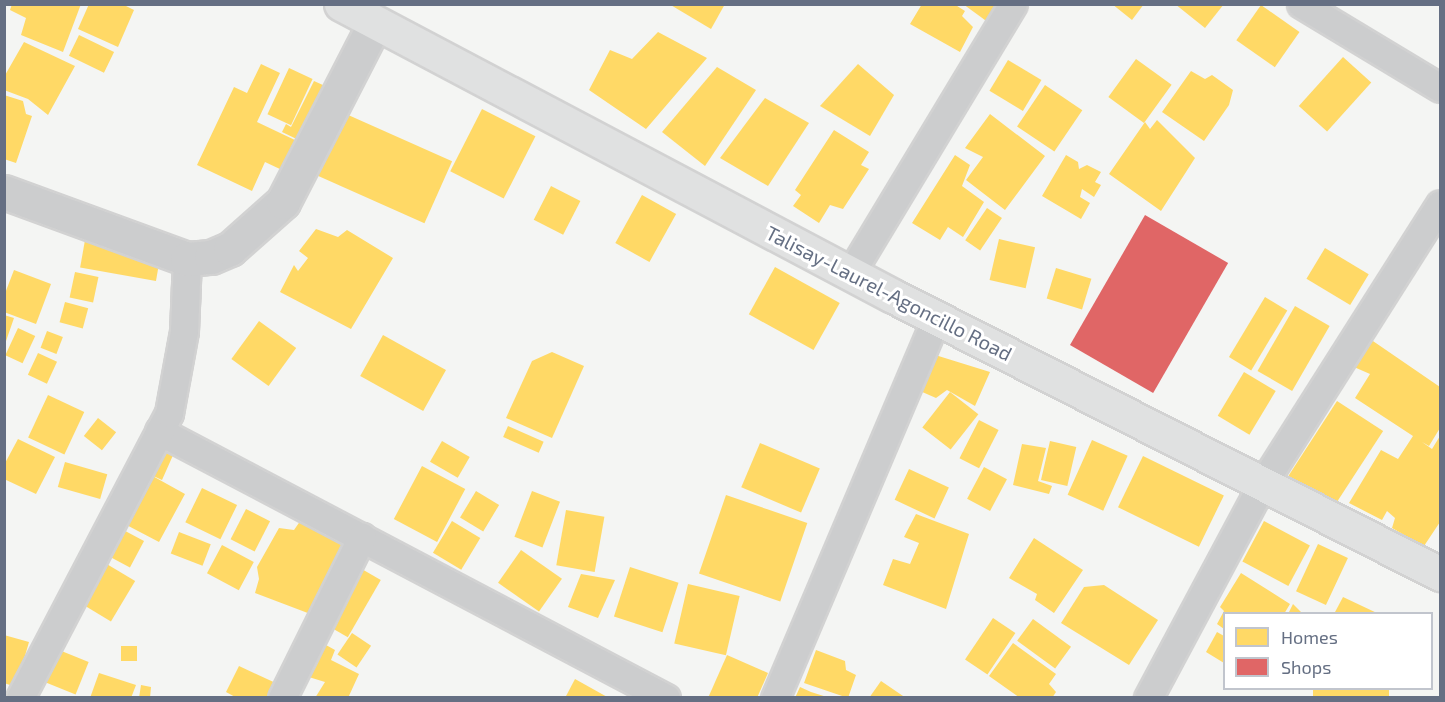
<!DOCTYPE html>
<style>
body{margin:0}
#map{position:relative;width:1445px;height:702px;overflow:hidden;background:#f4f5f3;font-family:"Exo 2",sans-serif}
div>[style]{position:absolute}
.homes>*{inset:0;background:#ffd966;transform-origin:0 0}
.shops>*{inset:0;background:#e06666;transform-origin:0 0}
.roads{filter:drop-shadow(2px 0 #d2d2d2) drop-shadow(-2px 0 #d2d2d2) drop-shadow(0 2px #d2d2d2) drop-shadow(0 -2px #d2d2d2)}
.minor>*{height:27px;margin:-13.5px;padding:0 13.5px;transform-origin:13.5px;border-radius:13.5px;background:#cccdce}
.tertiary>*{height:33px;margin:-16.5px;padding:0 16.5px;transform-origin:16.5px;border-radius:16.5px;background:#cccdce}
.secondary>*{height:33px;margin:-16.5px;padding:0 16.5px;transform-origin:16.5px;border-radius:16.5px;background:#e0e1e1}
span{translate:-50% -50%;white-space:nowrap;text-align:center;line-height:1.15;-webkit-text-stroke:6px #fff;paint-order:stroke}
.street-label{font-size:20px;color:#656f83}
.frame{position:absolute;inset:0;border:6px solid #656f83;pointer-events:none}
.legend{position:absolute;left:1223px;top:612px;width:210px;height:78px;box-sizing:border-box;background:#fff;border:2px solid #c1c5cd;margin:0;padding:8px 10px;list-style:none;font-size:18px;color:#656f83}
.legend li{display:flex;align-items:center;gap:12px;height:30px}
.legend b{width:30px;border:2px solid #c1c5cd}
</style>
<div id="map">
<div class="homes">
<div style="clip-path:polygon(12px 4px,81px 4px,63px 52px,21px 35px,26px 18px,10px 10px)"></div>
<div style="clip-path:polygon(89px 4px,122px 4px,134px 10px,118px 47px,78px 29px)"></div>
<div style="clip-path:polygon(669px 4px,725px 4px,711px 29px)"></div>
<div style="clip-path:polygon(922px 4px,954px 4px,965px 11px,962px 16px,973px 27px,960px 52px,910px 24px)"></div>
<div style="clip-path:polygon(963px 4px,1002px 4px,989px 23px)"></div>
<div style="clip-path:polygon(1112px 4px,1144px 4px,1132px 20px)"></div>
<div style="clip-path:polygon(1175px 4px,1224px 4px,1205px 28px)"></div>
<div style="left:1261px;top:5px;width:47px;height:43px;rotate:35deg"></div>
<div style="clip-path:polygon(658px 32px,707px 58px,646px 129px,589px 90px,610px 50px,632px 59px)"></div>
<div style="left:79px;top:35px;width:39px;height:23px;rotate:26deg"></div>
<div style="clip-path:polygon(24px 42px,75px 66px,48px 115px,28px 99px,4px 90px,4px 77px)"></div>
<div style="left:1343px;top:57px;width:38px;height:66px;rotate:42deg"></div>
<div style="left:1136px;top:59px;width:44px;height:47px;rotate:36deg"></div>
<div style="left:1008px;top:60px;width:39px;height:36px;rotate:31deg"></div>
<div style="clip-path:polygon(261px 64px,280px 73px,257px 122px,297px 141px,282px 170px,265px 162px,252px 191px,197px 165px,234px 87px,247px 93px)"></div>
<div style="clip-path:polygon(858px 64px,894px 95px,870px 136px,820px 106px)"></div>
<div style="clip-path:polygon(717px 67px,756px 90px,705px 166px,662px 132px)"></div>
<div style="left:289px;top:68px;width:26px;height:51px;rotate:25deg"></div>
<div style="clip-path:polygon(1191px 71px,1205px 79px,1212px 75px,1233px 90px,1229px 105px,1204px 141px,1162px 112px)"></div>
<div style="clip-path:polygon(314px 81px,334px 90px,307px 144px,282px 132px,286px 124px,291px 127px)"></div>
<div style="left:1045px;top:85px;width:45px;height:50px;rotate:34deg"></div>
<div style="clip-path:polygon(4px 95px,23px 101px,26px 114px,32px 116px,16px 163px,4px 159px)"></div>
<div style="clip-path:polygon(765px 98px,809px 123px,768px 186px,720px 158px)"></div>
<div style="left:482px;top:109px;width:60px;height:70px;rotate:27deg"></div>
<div style="left:337px;top:110px;width:126px;height:68px;rotate:24deg"></div>
<div style="clip-path:polygon(990px 114px,1045px 156px,1005px 210px,966px 180px,983px 157px,965px 148px)"></div>
<div style="clip-path:polygon(1157px 120px,1195px 158px,1161px 211px,1109px 174px,1145px 122px,1150px 129px)"></div>
<div style="clip-path:polygon(834px 130px,869px 152px,861px 165px,869px 169px,843px 209px,830px 205px,819px 223px,793px 206px,801px 195px,795px 190px)"></div>
<div style="clip-path:polygon(955px 155px,970px 165px,962px 186px,984px 202px,963px 237px,948px 227px,940px 240px,912px 223px)"></div>
<div style="clip-path:polygon(1066px 155px,1078px 162px,1079px 169px,1087px 165px,1101px 172px,1095px 182px,1101px 185px,1094px 197px,1082px 189px,1080px 197px,1090px 203px,1081px 219px,1042px 196px)"></div>
<div style="left:551px;top:186px;width:33px;height:38px;rotate:27deg"></div>
<div style="left:642px;top:195px;width:39px;height:55px;rotate:29deg"></div>
<div style="left:987px;top:208px;width:18px;height:39px;rotate:34deg"></div>
<div style="clip-path:polygon(316px 229px,338px 237px,347px 230px,393px 258px,351px 329px,280px 292px,294px 265px,298px 271px,308px 258px,299px 251px)"></div>
<div style="left:999px;top:239px;width:37px;height:42px;rotate:13deg"></div>
<div style="left:85px;top:240px;width:77px;height:28px;rotate:10deg"></div>
<div style="left:1325px;top:248px;width:51px;height:36px;rotate:31deg"></div>
<div style="left:775px;top:267px;width:74px;height:54px;rotate:29deg"></div>
<div style="left:1056px;top:268px;width:37px;height:32px;rotate:17deg"></div>
<div style="clip-path:polygon(14px 270px,51px 284px,36px 324px,4px 312px,4px 296px)"></div>
<div style="left:75px;top:272px;width:24px;height:26px;rotate:12deg"></div>
<div style="left:1265px;top:297px;width:26px;height:70px;rotate:31deg"></div>
<div style="left:65px;top:302px;width:24px;height:21px;rotate:15deg"></div>
<div style="left:1295px;top:306px;width:40px;height:75px;rotate:30deg"></div>
<div style="clip-path:polygon(4px 315px,14px 318px,5px 344px,4px 344px)"></div>
<div style="left:259px;top:321px;width:46px;height:47px;rotate:36deg"></div>
<div style="left:18px;top:328px;width:19px;height:30px;rotate:25deg"></div>
<div style="left:47px;top:331px;width:17px;height:18px;rotate:21deg"></div>
<div style="left:383px;top:335px;width:72px;height:47px;rotate:29deg"></div>
<div style="clip-path:polygon(1370px 339px,1440px 387px,1440px 428px,1429px 446px,1422px 442px,1432px 449px,1440px 436px,1440px 522px,1424px 546px,1392px 528px,1395px 518px,1387px 511px,1382px 520px,1349px 503px,1381px 450px,1398px 459px,1413px 436px,1355px 398px,1370px 374px,1354px 367px)"></div>
<div style="clip-path:polygon(552px 352px,584px 366px,552px 438px,506px 418px,532px 361px)"></div>
<div style="left:38px;top:353px;width:21px;height:24px;rotate:25deg"></div>
<div style="clip-path:polygon(932px 354px,990px 372px,975px 406px,947px 390px,936px 398px,920px 391px)"></div>
<div style="left:1244px;top:372px;width:37px;height:51px;rotate:31deg"></div>
<div style="left:950px;top:392px;width:36px;height:45px;rotate:38deg"></div>
<div style="left:48px;top:395px;width:40px;height:47px;rotate:25deg"></div>
<div style="left:1337px;top:401px;width:55px;height:89px;rotate:33deg"></div>
<div style="left:98px;top:418px;width:23px;height:23px;rotate:38deg"></div>
<div style="left:979px;top:420px;width:22px;height:43px;rotate:27deg"></div>
<div style="left:508px;top:426px;width:39px;height:12px;rotate:24deg"></div>
<div style="clip-path:polygon(18px 439px,55px 457px,36px 494px,4px 479px,4px 465px)"></div>
<div style="left:1092px;top:440px;width:39px;height:60px;rotate:24deg"></div>
<div style="left:442px;top:441px;width:32px;height:24px;rotate:30deg"></div>
<div style="left:1050px;top:441px;width:27px;height:40px;rotate:13deg"></div>
<div style="left:760px;top:443px;width:65px;height:48px;rotate:23deg"></div>
<div style="clip-path:polygon(1022px 444px,1046px 448px,1038px 481px,1052px 486px,1049px 494px,1013px 485px)"></div>
<div style="clip-path:polygon(156px 445px,174px 453px,162px 480px,149px 474px,185px 494px,159px 542px,117px 520px)"></div>
<div style="left:1143px;top:456px;width:90px;height:57px;rotate:26deg"></div>
<div style="left:65px;top:462px;width:44px;height:26px;rotate:16deg"></div>
<div style="left:422px;top:466px;width:49px;height:60px;rotate:28deg"></div>
<div style="left:984px;top:467px;width:26px;height:36px;rotate:28deg"></div>
<div style="left:909px;top:469px;width:44px;height:34px;rotate:25deg"></div>
<div style="left:202px;top:488px;width:39px;height:38px;rotate:26deg"></div>
<div style="left:476px;top:491px;width:27px;height:31px;rotate:31deg"></div>
<div style="left:532px;top:491px;width:30px;height:49px;rotate:21deg"></div>
<div style="left:726px;top:495px;width:86px;height:83px;rotate:19deg"></div>
<div style="left:246px;top:509px;width:27px;height:34px;rotate:27deg"></div>
<div style="left:566px;top:510px;width:39px;height:56px;rotate:10deg"></div>
<div style="clip-path:polygon(916px 514px,969px 534px,946px 609px,883px 585px,893px 559px,910px 564px,919px 543px,904px 537px)"></div>
<div style="clip-path:polygon(303px 517px,348px 541px,313px 615px,255px 593px,259px 579px,257px 567px,279px 528px,294px 530px)"></div>
<div style="left:452px;top:521px;width:33px;height:37px;rotate:31deg"></div>
<div style="left:1264px;top:521px;width:52px;height:46px;rotate:28deg"></div>
<div style="left:114px;top:525px;width:34px;height:30px;rotate:28deg"></div>
<div style="left:179px;top:532px;width:34px;height:23px;rotate:21deg"></div>
<div style="clip-path:polygon(1034px 538px,1083px 570px,1054px 613px,1035px 600px,1037px 594px,1009px 578px)"></div>
<div style="left:1318px;top:544px;width:33px;height:52px;rotate:25deg"></div>
<div style="left:222px;top:545px;width:36px;height:32px;rotate:28deg"></div>
<div style="left:521px;top:550px;width:50px;height:40px;rotate:35deg"></div>
<div style="left:100px;top:560px;width:41px;height:47px;rotate:31deg"></div>
<div style="left:630px;top:567px;width:51px;height:52px;rotate:18deg"></div>
<div style="left:360px;top:568px;width:24px;height:66px;rotate:30deg"></div>
<div style="clip-path:polygon(1241px 573px,1290px 604px,1284px 614px,1224px 614px,1224px 629px,1217px 624px,1224px 611px,1220px 607px)"></div>
<div style="clip-path:polygon(581px 574px,615px 580px,598px 618px,568px 607px)"></div>
<div style="left:688px;top:584px;width:53px;height:61px;rotate:13deg"></div>
<div style="clip-path:polygon(1104px 585px,1158px 620px,1129px 665px,1061px 623px,1084px 587px)"></div>
<div style="clip-path:polygon(1343px 597px,1379px 614px,1334px 614px)"></div>
<div style="clip-path:polygon(1293px 604px,1303px 614px,1288px 614px)"></div>
<div style="left:993px;top:618px;width:27px;height:50px;rotate:34deg"></div>
<div style="left:1033px;top:619px;width:47px;height:27px;rotate:36deg"></div>
<div style="clip-path:polygon(1217px 632px,1224px 636px,1224px 663px,1206px 652px)"></div>
<div style="left:352px;top:633px;width:23px;height:26px;rotate:34deg"></div>
<div style="clip-path:polygon(4px 635px,29px 642px,16px 687px,4px 683px)"></div>
<div style="clip-path:polygon(317px 640px,335px 650px,331px 660px,359px 674px,348px 698px,315px 698px,325px 682px,299px 674px)"></div>
<div style="clip-path:polygon(1013px 643px,1056px 674px,1049px 684px,1056px 692px,1052px 698px,1020px 698px,989px 676px)"></div>
<div style="left:121px;top:646px;width:16px;height:15px"></div>
<div style="left:59px;top:650px;width:32px;height:35px;rotate:22deg"></div>
<div style="clip-path:polygon(816px 650px,845px 661px,846px 670px,856px 675px,848px 698px,804px 683px)"></div>
<div style="clip-path:polygon(727px 655px,768px 673px,757px 698px,708px 698px)"></div>
<div style="clip-path:polygon(239px 666px,280px 685px,274px 698px,237px 698px,226px 692px)"></div>
<div style="clip-path:polygon(99px 673px,136px 685px,131px 698px,90px 698px)"></div>
<div style="clip-path:polygon(575px 679px,609px 698px,565px 698px)"></div>
<div style="clip-path:polygon(881px 681px,906px 698px,869px 698px)"></div>
<div style="clip-path:polygon(141px 685px,151px 687px,150px 698px,139px 698px)"></div>
<div style="clip-path:polygon(800px 687px,811px 692px,830px 698px,795px 698px)"></div>
<div style="left:1313px;top:688px;width:76px;height:10px"></div>
</div>
<div class="shops">
<div style="left:1145px;top:215px;width:96px;height:150px;rotate:30deg"></div>
</div>
<div class="roads">
<div class="minor">
<div style="left:1301px;top:4px;width:162px;rotate:31.1deg"></div>
<div style="left:850px;top:274px;width:315px;rotate:-58.9deg"></div>
<div style="left:159px;top:431px;width:573px;rotate:27.77deg"></div>
<div style="left:20px;top:698px;width:322px;rotate:-62.4deg"></div>
<div style="left:169px;top:413px;width:83px;rotate:-79.6deg"></div>
<div style="left:184px;top:331px;width:72px;rotate:-87.6deg"></div>
<div style="left:282px;top:698px;width:180px;rotate:-63.6deg"></div>
<div style="left:775px;top:698px;width:413px;rotate:-67deg"></div>
<div style="left:1148px;top:698px;width:244px;rotate:-61.9deg"></div>
<div style="left:1263px;top:483px;width:330px;rotate:-57.6deg"></div>
</div>
<div class="tertiary">
<div style="left:4px;top:192px;width:195px;rotate:20.1deg"></div>
<div style="left:187px;top:259px;width:24px;rotate:-5deg"></div>
<div style="left:211px;top:257px;width:21px;rotate:-23deg"></div>
<div style="left:230px;top:249px;width:71px;rotate:-41.6deg"></div>
<div style="left:283px;top:202px;width:201px;rotate:-62.8deg"></div>
</div>
<div class="secondary">
<div style="left:341px;top:4px;width:624px;rotate:27.88deg"></div>
<div style="left:893px;top:296px;width:614px;rotate:26.94deg"></div>
</div>
</div>
<div class="street-label">
<span style="left:889px;top:293px;rotate:27deg">Talisay-Laurel-Agoncillo Road</span>
</div>
<div class="frame"></div>
<ul class="legend">
<li><b style="height:16px;background:#ffd966"></b>Homes</li>
<li><b style="height:16px;background:#e06666"></b>Shops</li>
</ul>
</div>
